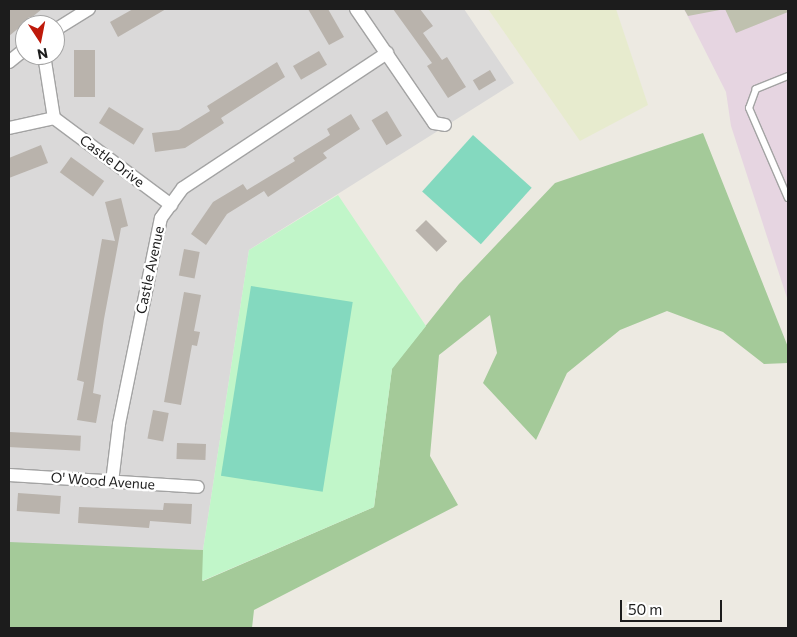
<!DOCTYPE html>
<style>
body{margin:0}
#map{position:relative;width:797px;height:637px;overflow:hidden;background:#edeae2;font-family:Commissioner,sans-serif}
div>[style]{position:absolute}
.residential>*{inset:0;background:#dad9d9}
.industrial>*{inset:0;background:#e6d5e1}
.construction>*{inset:0;background:#bfc1af}
.farmland>*{inset:0;background:#e7ebce}
.forest>*{inset:0;background:#a4ca99}
.park>*{inset:0;background:#c1f6c9}
.pitch>*{inset:0;background:#84d9bf;transform-origin:0 0}
.building>*{inset:0;background:#b9b3ac;transform-origin:0 0}
.roads{filter:drop-shadow(1px 0 #a3a3a3) drop-shadow(-1px 0 #a3a3a3) drop-shadow(0 1px #a3a3a3) drop-shadow(0 -1px #a3a3a3)}
.lane>*{height:6px;margin:-3px;padding:0 3px;transform-origin:3px;border-radius:3px;background:#fff}
.street>*{height:12px;margin:-6px;padding:0 6px;transform-origin:6px;border-radius:6px;background:#fff}
span{translate:-50% -50%;white-space:nowrap;text-align:center;line-height:1.15;-webkit-text-stroke:4.5px #fff;paint-order:stroke}
.street-label{font-size:14px;color:#1c1c1c}
.frame{position:absolute;inset:0;border:10px solid #1c1c1c;pointer-events:none}
.north{position:absolute;left:15px;top:15px;width:50px;height:50px;box-sizing:border-box;background:#fff;border:1px solid #a4a4a4;border-radius:50%;rotate:169deg;font-size:14px;font-weight:700;line-height:20px;text-align:center;color:#1c1c1c}
.north::after{content:'';display:block;margin:auto;width:18px;height:22px;background:#be1a0b;clip-path:polygon(50% 0,100% 100%,50% 72%,0 100%)}
.scale{position:absolute;left:620px;top:600px;width:102px;height:22px;box-sizing:border-box;border:2px solid #1c1c1c;border-top:0;padding-left:6px;font-size:15px;line-height:18px;white-space:nowrap;color:#1c1c1c;-webkit-text-stroke:4px #fff;paint-order:stroke}
</style>
<div id="map">
<div class="residential">
<div style="clip-path:polygon(evenodd,9px 9px,464px 9px,514px 83px,249px 250px,203px 550px,9px 543px,9px 9px,25px 25px,55px 25px,55px 55px,25px 55px,25px 25px)"></div>
</div>
<div class="industrial">
<div style="clip-path:polygon(684px 9px,788px 9px,788px 301px,731px 126px,726px 92px)"></div>
</div>
<div class="construction">
<div style="clip-path:polygon(684px 9px,788px 9px,788px 12px,736px 33px,725px 9px,688px 16px)"></div>
</div>
<div class="farmland">
<div style="clip-path:polygon(488px 9px,616px 9px,648px 105px,580px 141px)"></div>
</div>
<div class="forest">
<div style="clip-path:polygon(703px 133px,788px 347px,788px 363px,764px 364px,723px 332px,667px 311px,620px 330px,567px 373px,536px 440px,483px 383px,497px 353px,490px 315px,439px 355px,430px 456px,458px 505px,254px 610px,252px 628px,9px 628px,9px 542px,203px 550px,203px 581px,374px 507px,392px 368px,459px 284px,555px 183px)"></div>
</div>
<div class="park">
<div style="clip-path:polygon(338px 195px,426px 326px,392px 369px,374px 507px,202px 581px,203px 550px,249px 250px)"></div>
</div>
<div class="pitch">
<div style="left:473px;top:135px;width:79px;height:76px;rotate:42deg"></div>
<div style="left:251px;top:286px;width:103px;height:192px;rotate:9deg"></div>
</div>
<div class="building">
<div style="clip-path:polygon(9px 9px,42px 9px,9px 36px)"></div>
<div style="clip-path:polygon(133px 9px,166px 9px,118px 37px,110px 22px)"></div>
<div style="clip-path:polygon(308px 9px,328px 9px,344px 37px,329px 45px)"></div>
<div style="clip-path:polygon(393px 9px,420px 9px,433px 26px,423px 33px,442px 60px,447px 57px,466px 87px,448px 98px,427px 66px,432px 63px)"></div>
<div style="left:74px;top:50px;width:21px;height:47px"></div>
<div style="left:319px;top:51px;width:16px;height:30px;rotate:60deg"></div>
<div style="clip-path:polygon(277px 62px,285px 77px,221px 118px,224px 123px,185px 148px,155px 152px,152px 133px,179px 130px,210px 111px,207px 106px)"></div>
<div style="left:490px;top:70px;width:12px;height:20px;rotate:59deg"></div>
<div style="left:109px;top:107px;width:41px;height:19px;rotate:32deg"></div>
<div style="left:387px;top:111px;width:29px;height:18px;rotate:59deg"></div>
<div style="clip-path:polygon(351px 114px,360px 129px,323px 153px,327px 158px,268px 197px,264px 191px,227px 214px,206px 245px,191px 234px,213px 202px,243px 184px,247px 190px,295px 161px,293px 158px,330px 135px,327px 129px)"></div>
<div style="clip-path:polygon(41px 145px,48px 163px,9px 178px,9px 158px)"></div>
<div style="left:71px;top:157px;width:41px;height:19px;rotate:36deg"></div>
<div style="clip-path:polygon(121px 198px,128px 226px,121px 228px,104px 319px,93px 393px,101px 395px,96px 423px,77px 420px,84px 382px,77px 380px,102px 239px,115px 241px,105px 202px)"></div>
<div style="left:426px;top:220px;width:30px;height:15px;rotate:45deg"></div>
<div style="left:184px;top:249px;width:16px;height:27px;rotate:11deg"></div>
<div style="clip-path:polygon(184px 292px,201px 295px,194px 331px,200px 332px,197px 346px,192px 345px,181px 405px,164px 402px)"></div>
<div style="left:153px;top:410px;width:16px;height:29px;rotate:11deg"></div>
<div style="left:9px;top:432px;width:72px;height:15px;rotate:3deg"></div>
<div style="left:177px;top:443px;width:29px;height:16px;rotate:2deg"></div>
<div style="left:18px;top:493px;width:43px;height:18px;rotate:4deg"></div>
<div style="clip-path:polygon(164px 503px,192px 504px,191px 524px,150px 521px,149px 528px,78px 523px,79px 507px,163px 510px)"></div>
</div>
<div class="roads">
<div class="lane">
<div style="left:788px;top:76px;width:35px;rotate:158deg"></div>
<div style="left:756px;top:89px;width:20px;rotate:110deg"></div>
<div style="left:749px;top:108px;width:98px;rotate:66.6deg"></div>
</div>
<div class="street">
<div style="left:356px;top:9px;width:138px;rotate:55.6deg"></div>
<div style="left:434px;top:123px;width:11px;rotate:10deg"></div>
<div style="left:55px;top:30px;width:40px;rotate:-32deg"></div>
<div style="left:44px;top:55px;width:64px;rotate:81deg"></div>
<div style="left:9px;top:62px;width:21px;rotate:-39deg"></div>
<div style="left:9px;top:128px;width:46px;rotate:-12.5deg"></div>
<div style="left:54px;top:118px;width:146px;rotate:36.6deg"></div>
<div style="left:9px;top:475px;width:189px;rotate:3.6deg"></div>
<div style="left:112px;top:482px;width:58px;rotate:-83.1deg"></div>
<div style="left:119px;top:424px;width:210px;rotate:-78.5deg"></div>
<div style="left:161px;top:218px;width:37px;rotate:-54deg"></div>
<div style="left:183px;top:188px;width:245px;rotate:-33.5deg"></div>
</div>
</div>
<div class="street-label">
<span style="left:112px;top:161px;rotate:37deg">Castle Drive</span>
<span style="left:150px;top:270px;rotate:-78deg">Castle Avenue</span>
<span style="left:103px;top:481px;rotate:4deg">O' Wood Avenue</span>
</div>
<div class="frame"></div>
<div class="north">N</div>
<div class="scale">50 m</div>
</div>
